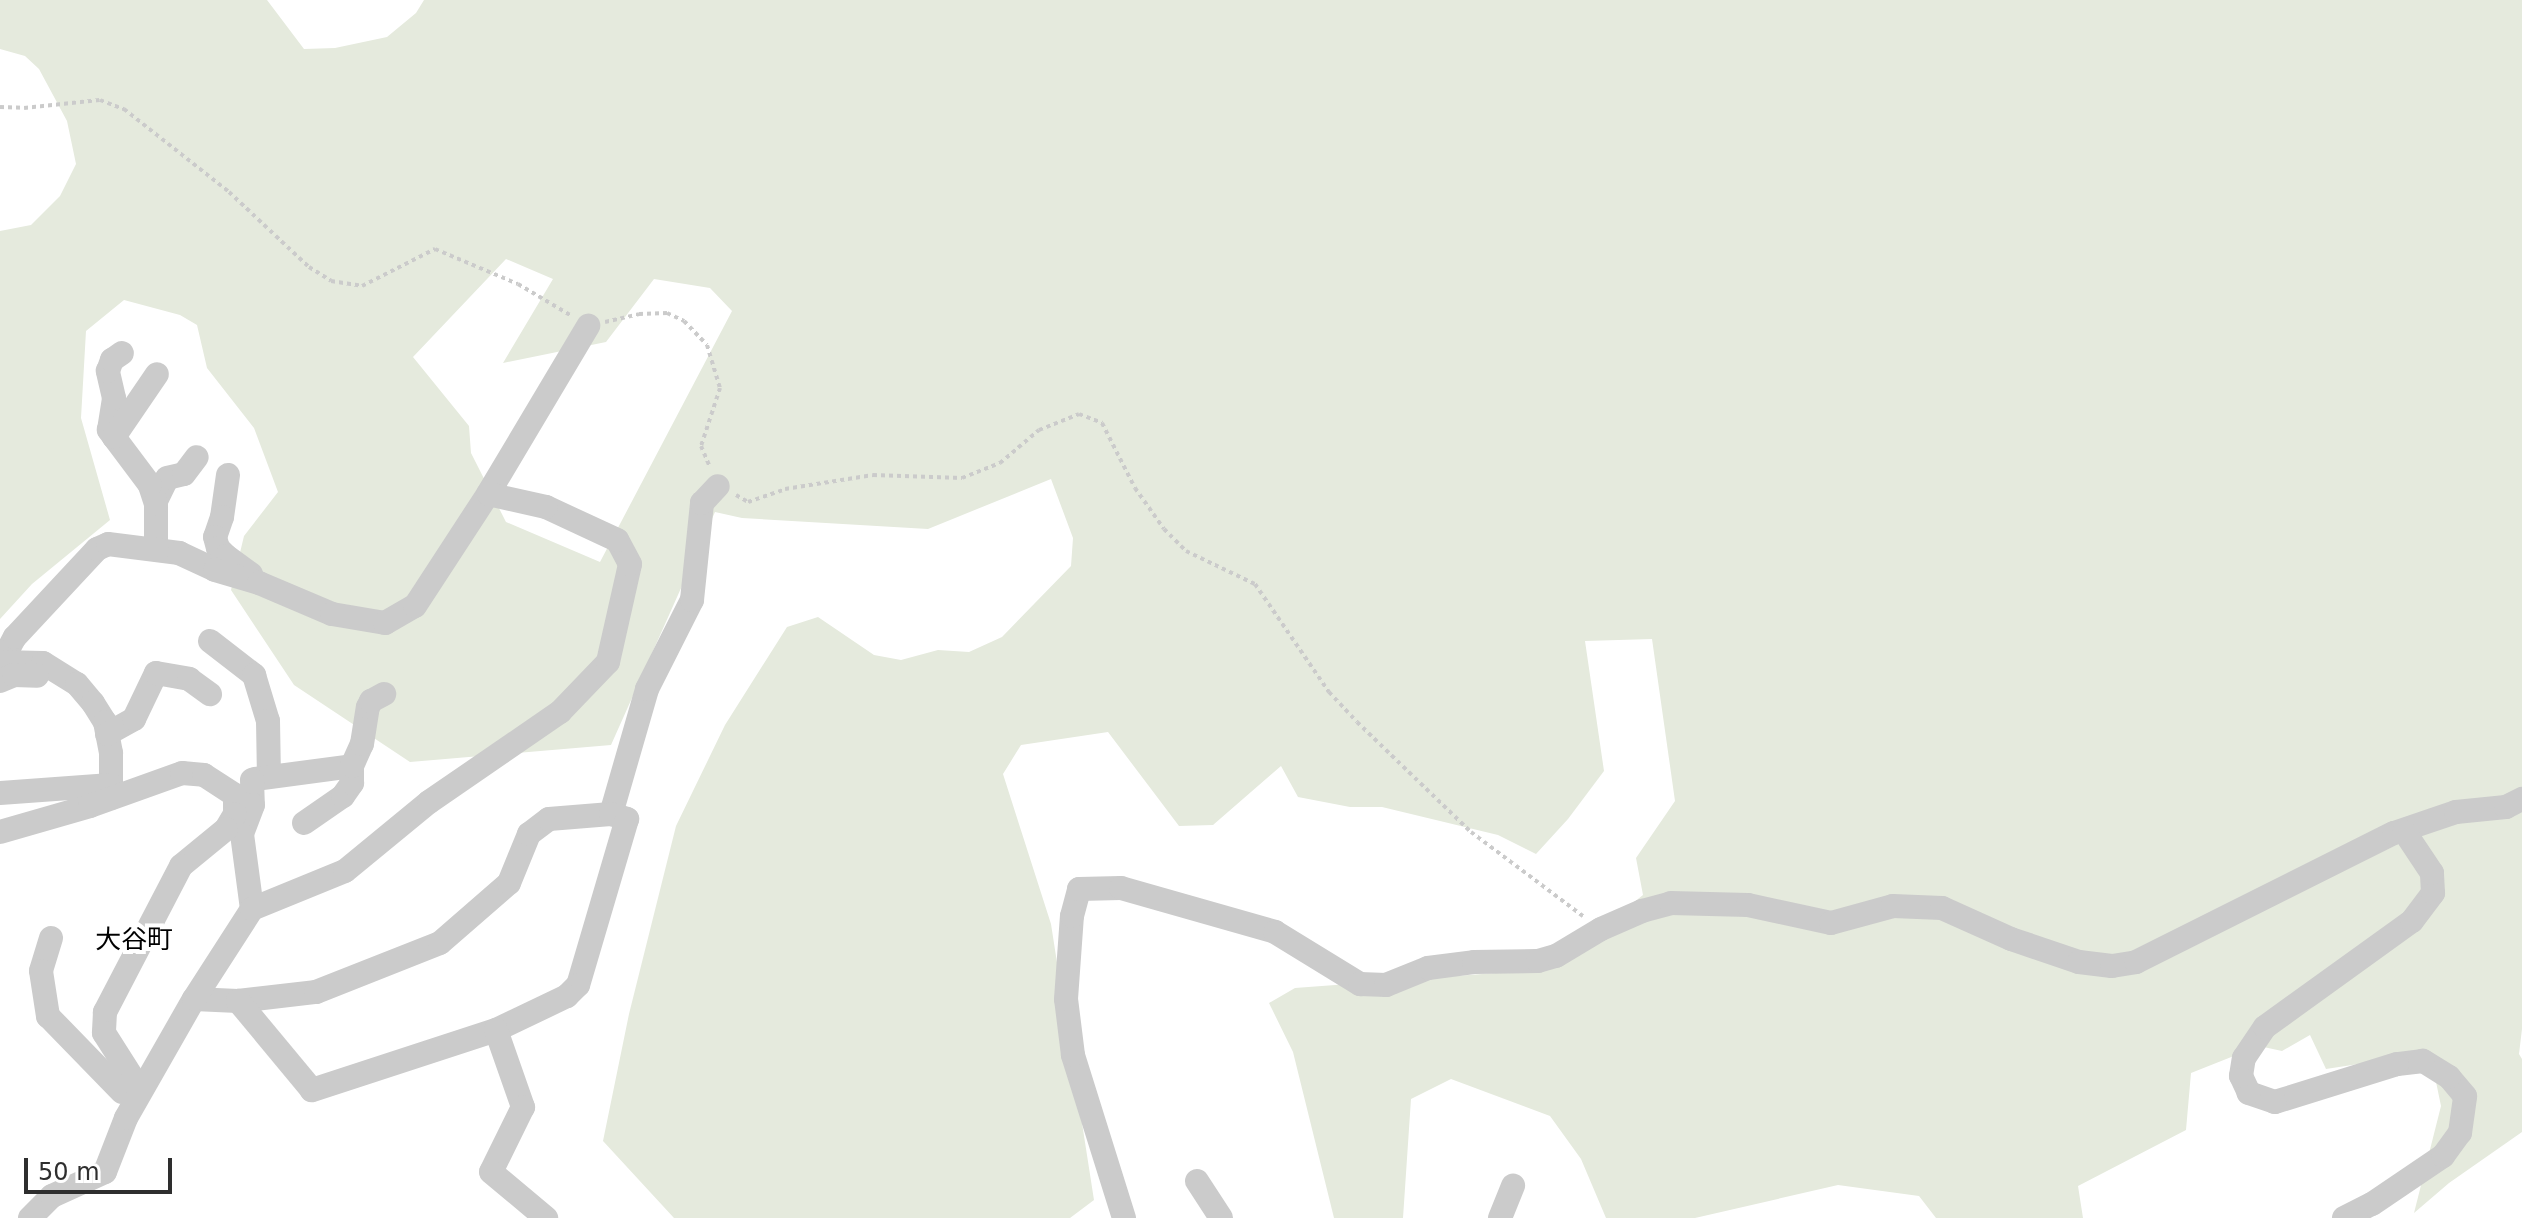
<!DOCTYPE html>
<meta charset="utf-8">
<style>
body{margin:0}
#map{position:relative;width:2522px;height:1218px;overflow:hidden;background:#fff;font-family:"DejaVu Sans","Noto Sans JP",sans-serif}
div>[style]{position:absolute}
.green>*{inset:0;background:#e5eadd}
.path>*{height:4px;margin-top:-2px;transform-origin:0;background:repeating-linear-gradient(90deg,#cbcbcb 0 4px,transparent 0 8px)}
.minor>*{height:24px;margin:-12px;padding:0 12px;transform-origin:12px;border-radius:12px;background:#cbcbcb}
span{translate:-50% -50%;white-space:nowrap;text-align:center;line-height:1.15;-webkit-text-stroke:8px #fff;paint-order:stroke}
.quarter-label{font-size:26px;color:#000}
.scale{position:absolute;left:24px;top:1158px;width:148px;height:36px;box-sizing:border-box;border:4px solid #2e2e2e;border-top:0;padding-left:10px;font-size:24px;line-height:28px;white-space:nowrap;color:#2e2e2e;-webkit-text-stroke:6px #fff;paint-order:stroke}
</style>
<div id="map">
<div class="green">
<div style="clip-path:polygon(evenodd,0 0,267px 0,304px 49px,335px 48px,387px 37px,416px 13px,424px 0,2522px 0,2522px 1029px,2519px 1054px,2522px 1059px,2522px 1132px,2449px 1183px,2414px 1213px,2441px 1106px,2430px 1053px,2326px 1069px,2310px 1035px,2282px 1051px,2259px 1046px,2191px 1073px,2186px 1130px,2078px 1186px,2083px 1218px,1936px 1218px,1919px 1196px,1838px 1185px,1695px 1218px,1606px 1218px,1581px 1159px,1550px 1116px,1451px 1079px,1411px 1099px,1403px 1218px,1334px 1218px,1293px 1052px,1269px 1003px,1295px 988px,1550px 969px,1643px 895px,1636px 858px,1675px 801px,1652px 639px,1585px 641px,1604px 771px,1568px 819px,1536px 854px,1498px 835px,1382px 807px,1350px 807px,1298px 797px,1281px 766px,1213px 825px,1179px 826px,1108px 732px,1021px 745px,1003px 774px,1051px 924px,1094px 1200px,1070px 1218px,674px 1218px,603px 1141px,629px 1014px,676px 826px,725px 725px,787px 627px,818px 617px,874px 655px,901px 660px,938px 650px,969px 652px,1002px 637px,1071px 566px,1073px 538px,1051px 479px,928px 529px,742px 518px,715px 512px,611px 745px,410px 762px,294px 685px,231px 590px,244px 536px,278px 492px,254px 428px,207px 368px,197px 325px,180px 315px,124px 300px,86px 331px,81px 418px,110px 520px,32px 584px,0 619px,0 231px,31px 225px,60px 196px,76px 164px,67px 121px,39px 69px,25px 56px,0 49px,0 0,506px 259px,553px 279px,503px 363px,606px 342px,654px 279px,710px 288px,732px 311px,600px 562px,506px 522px,471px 453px,469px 426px,413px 357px,506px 259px)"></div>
</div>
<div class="path">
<div style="left:0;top:107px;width:24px;rotate:2deg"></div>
<div style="left:24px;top:108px;width:76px;rotate:-6deg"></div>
<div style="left:100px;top:100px;width:26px;rotate:21deg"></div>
<div style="left:124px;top:109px;width:134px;rotate:38.3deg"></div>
<div style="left:229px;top:192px;width:110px;rotate:43.2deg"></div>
<div style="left:309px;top:267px;width:26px;rotate:32deg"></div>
<div style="left:331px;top:281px;width:31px;rotate:9deg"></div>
<div style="left:362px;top:286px;width:82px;rotate:-26.9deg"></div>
<div style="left:435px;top:249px;width:90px;rotate:22.9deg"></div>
<div style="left:518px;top:284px;width:63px;rotate:30.7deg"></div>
<div style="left:605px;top:322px;width:35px;rotate:-13deg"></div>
<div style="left:639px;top:314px;width:28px;rotate:-2deg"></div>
<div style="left:667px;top:313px;width:19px;rotate:25deg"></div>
<div style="left:684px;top:321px;width:33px;rotate:46deg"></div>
<div style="left:707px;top:345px;width:45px;rotate:73.2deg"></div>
<div style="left:720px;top:388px;width:61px;rotate:108.1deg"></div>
<div style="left:701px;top:446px;width:23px;rotate:67deg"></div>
<div style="left:736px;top:495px;width:14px;rotate:30deg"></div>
<div style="left:748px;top:502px;width:39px;rotate:-19deg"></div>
<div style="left:785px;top:489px;width:89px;rotate:-9deg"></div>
<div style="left:873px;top:475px;width:89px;rotate:1.9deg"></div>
<div style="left:962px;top:478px;width:41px;rotate:-21.5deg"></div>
<div style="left:1000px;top:463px;width:51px;rotate:-40.2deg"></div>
<div style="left:1039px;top:430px;width:43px;rotate:-21.8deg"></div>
<div style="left:1079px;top:414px;width:25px;rotate:21deg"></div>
<div style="left:1102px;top:423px;width:73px;rotate:63.1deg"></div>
<div style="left:1135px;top:488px;width:50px;rotate:54.7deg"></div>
<div style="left:1164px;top:529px;width:31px;rotate:45deg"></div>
<div style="left:1186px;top:551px;width:76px;rotate:25.6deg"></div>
<div style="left:1255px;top:584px;width:131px;rotate:55.6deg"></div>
<div style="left:1329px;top:692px;width:41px;rotate:47deg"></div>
<div style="left:1357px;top:722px;width:158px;rotate:44deg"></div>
<div style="left:1471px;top:832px;width:140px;rotate:36.9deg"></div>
</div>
<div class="minor">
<div style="left:114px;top:437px;width:9px;rotate:-126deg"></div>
<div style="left:109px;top:430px;width:32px;rotate:-81deg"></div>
<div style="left:114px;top:398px;width:28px;rotate:-103deg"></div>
<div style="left:108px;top:371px;width:12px;rotate:-70deg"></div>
<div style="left:112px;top:360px;width:12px;rotate:-35deg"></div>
<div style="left:228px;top:475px;width:42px;rotate:98.1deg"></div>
<div style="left:222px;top:517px;width:21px;rotate:109deg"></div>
<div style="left:215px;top:537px;width:11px;rotate:75deg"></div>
<div style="left:218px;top:548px;width:11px;rotate:45deg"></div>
<div style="left:226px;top:556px;width:31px;rotate:36deg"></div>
<div style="left:156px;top:501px;width:25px;rotate:-64deg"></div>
<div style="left:167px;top:478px;width:17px;rotate:-13deg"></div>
<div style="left:184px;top:474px;width:21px;rotate:-53deg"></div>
<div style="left:156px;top:549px;width:45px;rotate:-90deg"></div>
<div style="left:156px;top:504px;width:20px;rotate:-108deg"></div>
<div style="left:150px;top:485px;width:60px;rotate:-126.9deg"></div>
<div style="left:114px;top:437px;width:76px;rotate:-55.7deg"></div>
<div style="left:210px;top:641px;width:56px;rotate:37.7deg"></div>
<div style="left:254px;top:675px;width:48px;rotate:73.1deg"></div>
<div style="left:268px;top:721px;width:55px;rotate:89deg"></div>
<div style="left:2px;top:661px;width:27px;rotate:-62deg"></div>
<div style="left:15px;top:637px;width:120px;rotate:-47deg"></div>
<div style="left:97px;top:549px;width:12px;rotate:-24deg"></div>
<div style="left:108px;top:544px;width:72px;rotate:7.2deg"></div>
<div style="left:179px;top:553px;width:40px;rotate:25deg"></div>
<div style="left:215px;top:570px;width:46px;rotate:16.5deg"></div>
<div style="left:259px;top:583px;width:79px;rotate:23deg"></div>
<div style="left:332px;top:614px;width:54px;rotate:9.6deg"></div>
<div style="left:385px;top:623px;width:34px;rotate:-30deg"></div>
<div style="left:415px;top:606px;width:134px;rotate:-56.9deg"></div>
<div style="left:488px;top:494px;width:196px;rotate:-59.2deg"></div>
<div style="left:0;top:662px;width:43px;rotate:1.3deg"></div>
<div style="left:43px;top:663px;width:40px;rotate:32deg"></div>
<div style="left:77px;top:684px;width:25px;rotate:50deg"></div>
<div style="left:93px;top:703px;width:22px;rotate:58deg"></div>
<div style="left:105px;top:722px;width:32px;rotate:79deg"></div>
<div style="left:111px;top:753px;width:45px;rotate:90deg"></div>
<div style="left:0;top:681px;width:15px;rotate:-23deg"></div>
<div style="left:14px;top:675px;width:23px;rotate:2deg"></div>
<div style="left:107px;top:734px;width:31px;rotate:-29deg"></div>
<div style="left:134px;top:719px;width:51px;rotate:-64.4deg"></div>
<div style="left:156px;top:673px;width:34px;rotate:10deg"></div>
<div style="left:189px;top:679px;width:26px;rotate:36deg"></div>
<div style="left:255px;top:779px;width:98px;rotate:-7.6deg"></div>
<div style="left:252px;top:780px;width:25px;rotate:88deg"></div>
<div style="left:253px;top:805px;width:31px;rotate:111deg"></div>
<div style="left:242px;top:834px;width:76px;rotate:82.4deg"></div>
<div style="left:0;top:793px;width:111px;rotate:-4.1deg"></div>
<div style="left:611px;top:814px;width:130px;rotate:-73.9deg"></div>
<div style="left:647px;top:689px;width:100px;rotate:-63.2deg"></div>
<div style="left:692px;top:600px;width:98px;rotate:-84.1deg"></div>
<div style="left:702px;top:503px;width:23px;rotate:-47deg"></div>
<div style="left:304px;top:823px;width:47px;rotate:-34.7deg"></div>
<div style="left:343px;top:796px;width:16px;rotate:-55deg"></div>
<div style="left:352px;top:783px;width:17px;rotate:-90deg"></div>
<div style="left:352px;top:766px;width:24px;rotate:-66deg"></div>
<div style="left:362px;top:744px;width:37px;rotate:-81deg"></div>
<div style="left:368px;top:707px;width:7px;rotate:-63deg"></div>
<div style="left:371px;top:701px;width:15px;rotate:-28deg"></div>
<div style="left:0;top:832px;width:94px;rotate:-16.1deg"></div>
<div style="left:90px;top:806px;width:98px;rotate:-19.7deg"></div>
<div style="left:182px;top:773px;width:22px;rotate:5deg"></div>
<div style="left:204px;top:775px;width:37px;rotate:33deg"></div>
<div style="left:235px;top:795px;width:19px;rotate:90deg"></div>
<div style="left:235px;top:814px;width:17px;rotate:121deg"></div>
<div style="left:226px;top:829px;width:58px;rotate:140.6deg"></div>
<div style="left:181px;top:866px;width:165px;rotate:117.5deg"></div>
<div style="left:105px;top:1012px;width:21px;rotate:93deg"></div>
<div style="left:104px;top:1033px;width:52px;rotate:57.5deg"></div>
<div style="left:51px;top:938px;width:34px;rotate:107deg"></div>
<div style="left:41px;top:971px;width:46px;rotate:81.2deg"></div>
<div style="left:48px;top:1016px;width:106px;rotate:45.8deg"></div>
<div style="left:194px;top:999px;width:44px;rotate:2.6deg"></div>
<div style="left:238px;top:1001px;width:79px;rotate:-6.6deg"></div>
<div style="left:316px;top:992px;width:133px;rotate:-21.6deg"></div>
<div style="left:440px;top:943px;width:91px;rotate:-41deg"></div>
<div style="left:509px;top:883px;width:53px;rotate:-67.8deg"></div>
<div style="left:529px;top:834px;width:25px;rotate:-37deg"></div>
<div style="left:549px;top:819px;width:62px;rotate:-4.6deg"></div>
<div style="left:611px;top:814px;width:17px;rotate:17deg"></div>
<div style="left:627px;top:819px;width:173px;rotate:106.4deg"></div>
<div style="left:578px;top:985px;width:16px;rotate:135deg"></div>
<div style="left:567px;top:996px;width:79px;rotate:154.4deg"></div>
<div style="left:496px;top:1030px;width:194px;rotate:161.9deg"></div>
<div style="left:312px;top:1090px;width:116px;rotate:-129.7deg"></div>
<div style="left:496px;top:1030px;width:82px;rotate:70.7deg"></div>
<div style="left:523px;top:1107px;width:72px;rotate:116.2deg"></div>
<div style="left:491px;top:1172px;width:72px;rotate:39.9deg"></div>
<div style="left:1197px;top:1181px;width:44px;rotate:57deg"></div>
<div style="left:30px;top:1218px;width:31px;rotate:-45deg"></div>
<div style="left:52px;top:1196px;width:58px;rotate:-24.4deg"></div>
<div style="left:105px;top:1172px;width:58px;rotate:-68.7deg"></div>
<div style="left:126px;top:1118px;width:137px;rotate:-60.3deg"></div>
<div style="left:194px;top:999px;width:107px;rotate:-57.2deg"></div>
<div style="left:252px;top:909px;width:100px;rotate:-22.2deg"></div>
<div style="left:345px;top:871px;width:109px;rotate:-39.4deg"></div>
<div style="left:429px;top:802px;width:159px;rotate:-34.5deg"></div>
<div style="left:560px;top:712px;width:69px;rotate:-46.2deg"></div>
<div style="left:608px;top:662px;width:100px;rotate:-77.3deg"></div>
<div style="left:630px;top:564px;width:27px;rotate:-118deg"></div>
<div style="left:617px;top:540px;width:78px;rotate:-155.1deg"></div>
<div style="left:546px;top:507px;width:59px;rotate:-167.4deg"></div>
<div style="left:1124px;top:1218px;width:171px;rotate:-107.4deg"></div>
<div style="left:1073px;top:1055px;width:56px;rotate:-97.1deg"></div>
<div style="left:1066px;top:999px;width:83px;rotate:-85.9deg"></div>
<div style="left:1072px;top:916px;width:28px;rotate:-75deg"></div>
<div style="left:1079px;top:889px;width:42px;rotate:-1.4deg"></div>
<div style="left:1121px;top:888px;width:160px;rotate:15.9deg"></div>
<div style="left:1275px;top:932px;width:100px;rotate:31.5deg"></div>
<div style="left:1360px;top:984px;width:26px;rotate:2deg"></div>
<div style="left:1386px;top:985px;width:45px;rotate:-22deg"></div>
<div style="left:1428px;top:968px;width:46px;rotate:-7.4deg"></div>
<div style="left:1474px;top:962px;width:64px;rotate:-0.9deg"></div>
<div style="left:1538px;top:961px;width:19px;rotate:-16deg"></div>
<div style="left:1556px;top:956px;width:52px;rotate:-31deg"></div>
<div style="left:1601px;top:929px;width:45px;rotate:-23.7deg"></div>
<div style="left:1642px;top:911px;width:30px;rotate:-15deg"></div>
<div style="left:1671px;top:903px;width:77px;rotate:1.5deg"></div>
<div style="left:1748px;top:905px;width:85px;rotate:12.2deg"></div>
<div style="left:1831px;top:923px;width:64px;rotate:-15.3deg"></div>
<div style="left:1893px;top:906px;width:49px;rotate:2.3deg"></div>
<div style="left:1942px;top:908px;width:76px;rotate:24.2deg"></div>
<div style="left:2011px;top:939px;width:72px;rotate:18.7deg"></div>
<div style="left:2079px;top:962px;width:33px;rotate:7deg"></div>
<div style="left:2112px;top:966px;width:24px;rotate:-9deg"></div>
<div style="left:2136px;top:962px;width:288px;rotate:-26.6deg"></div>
<div style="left:2394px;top:833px;width:65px;rotate:-18.7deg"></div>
<div style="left:2456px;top:812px;width:50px;rotate:-5.7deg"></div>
<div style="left:2506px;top:807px;width:18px;rotate:-27deg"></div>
<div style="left:1500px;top:1218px;width:35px;rotate:-68deg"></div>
<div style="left:2344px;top:1218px;width:31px;rotate:-27deg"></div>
<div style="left:2372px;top:1204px;width:86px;rotate:-34.1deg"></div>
<div style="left:2443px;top:1156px;width:29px;rotate:-54deg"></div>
<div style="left:2460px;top:1133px;width:37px;rotate:-82deg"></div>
<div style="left:2465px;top:1096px;width:25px;rotate:-130deg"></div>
<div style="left:2449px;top:1077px;width:31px;rotate:-148deg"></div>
<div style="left:2423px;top:1061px;width:26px;rotate:173deg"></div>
<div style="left:2397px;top:1064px;width:128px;rotate:162.7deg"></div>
<div style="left:2275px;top:1102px;width:28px;rotate:-161deg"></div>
<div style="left:2249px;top:1093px;width:19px;rotate:-115deg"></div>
<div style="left:2241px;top:1076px;width:18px;rotate:-81deg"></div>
<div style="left:2244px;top:1058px;width:37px;rotate:-56deg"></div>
<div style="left:2265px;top:1027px;width:181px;rotate:-35.8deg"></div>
<div style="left:2412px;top:921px;width:35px;rotate:-53deg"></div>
<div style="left:2433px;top:893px;width:20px;rotate:-93deg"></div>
<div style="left:2432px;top:873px;width:50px;rotate:-123.7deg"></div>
</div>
<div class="quarter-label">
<span style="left:134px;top:940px">大谷町</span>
</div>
<div class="scale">50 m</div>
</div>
